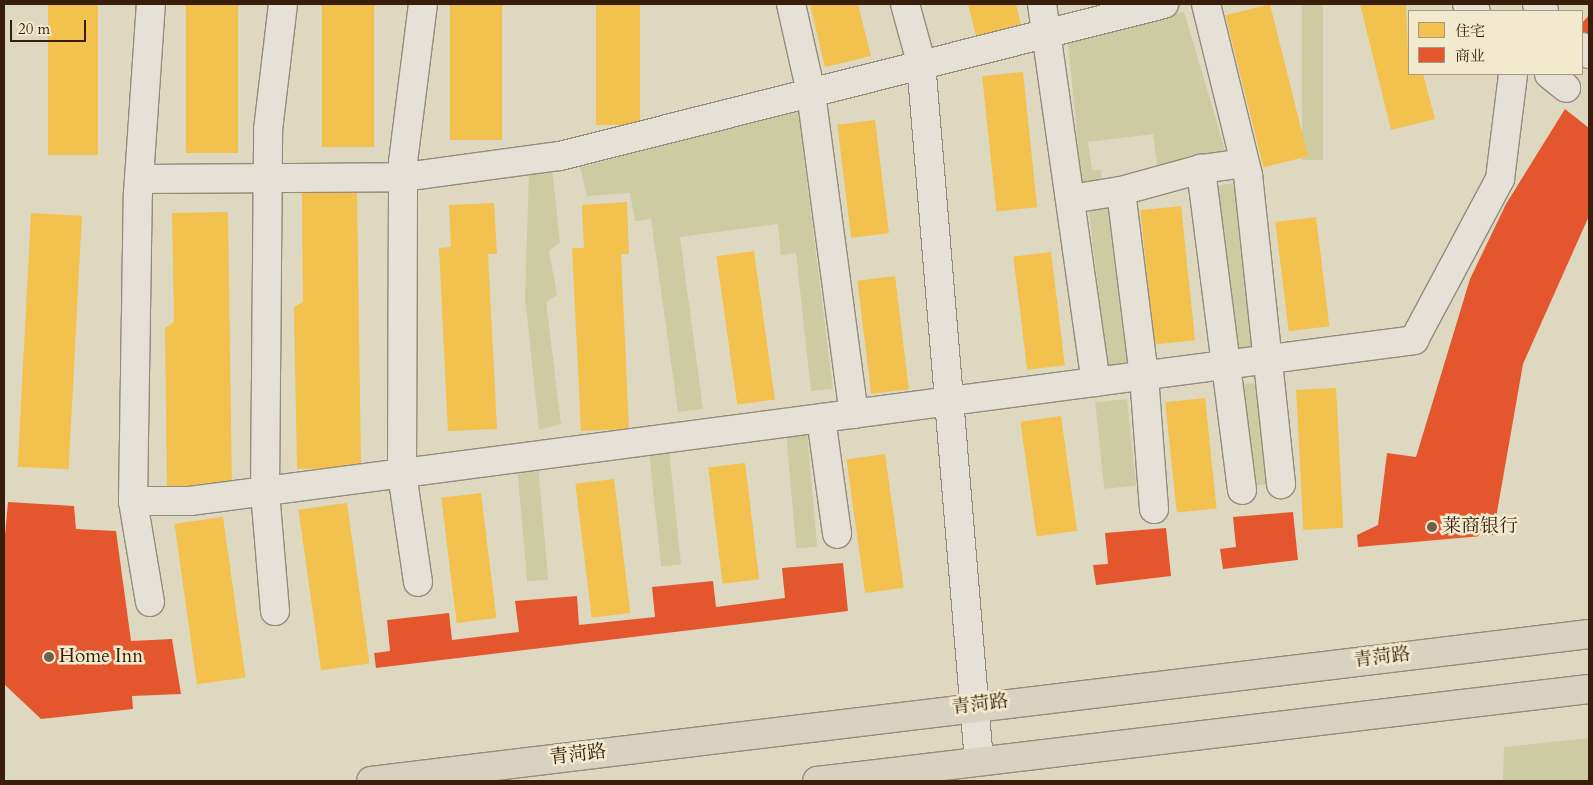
<!DOCTYPE html>
<meta charset="utf-8">
<style>
body{margin:0}
#map{position:relative;width:1593px;height:785px;overflow:hidden;background:#ded8c1;font-family:Cardo,"Noto Serif SC",serif}
div>[style]{position:absolute}
.green>*{inset:0;background:#cccba2;transform-origin:0 0}
.homes>*{inset:0;background:#f2c14e;transform-origin:0 0}
.shops>*{inset:0;background:#e4572e}
.roads{filter:drop-shadow(1px 0 #938c7c) drop-shadow(-1px 0 #938c7c) drop-shadow(0 1px #938c7c) drop-shadow(0 -1px #938c7c)}
.street>*{height:28px;margin:-14px;padding:0 14px;transform-origin:14px;border-radius:14px;background:#e5e1d6}
.primary>*{height:28px;margin:-14px;padding:0 14px;transform-origin:14px;border-radius:14px;background:#d9d2c1}
.dots>*{width:14px;height:14px;translate:-50% -50%;box-sizing:border-box;border:2px solid #f2eace;border-radius:50%}
span{translate:-50% -50%;white-space:nowrap;text-align:center;line-height:1.15;-webkit-text-stroke:5px #f2eace;paint-order:stroke}
.poi-label{font-size:19px;color:#381d0a}
.left{translate:0 -50%;text-align:left}
.street-label{font-size:19px;color:#381d0a}
.frame{position:absolute;inset:0;border:5px solid #381d0a;pointer-events:none}
.legend{position:absolute;left:1408px;top:10px;width:175px;height:65px;box-sizing:border-box;background:#f2eace;border:1px solid #a89880;margin:0;padding:6px 9px;list-style:none;font-size:15px;color:#381d0a}
.legend li{display:flex;align-items:center;gap:10px;height:25px}
.legend b{width:25px;border:1px solid #a89880}
.scale{position:absolute;left:10px;top:20px;width:76px;height:22px;box-sizing:border-box;border:2px solid #381d0a;border-top:0;padding-left:6px;font-size:15px;line-height:18px;white-space:nowrap;color:#381d0a;-webkit-text-stroke:4px #f2eace;paint-order:stroke}
</style>
<div id="map">
<div class="green">
<div style="left:1302px;top:4px;width:21px;height:156px"></div>
<div style="clip-path:polygon(1184px 12px,1226px 153px,1157px 165px,1153px 134px,1088px 142px,1092px 170px,1101px 170px,1102px 182px,1082px 186px,1068px 42px)"></div>
<div style="clip-path:polygon(798px 110px,833px 389px,811px 391px,796px 253px,781px 255px,778px 224px,680px 237px,703px 409px,678px 412px,651px 219px,635px 221px,630px 193px,587px 196px,580px 167px)"></div>
<div style="clip-path:polygon(552px 169px,560px 242px,549px 251px,557px 295px,546px 302px,561px 424px,539px 430px,525px 297px,529px 175px)"></div>
<div style="left:1236px;top:183px;width:168px;height:20px;rotate:82deg"></div>
<div style="left:1108px;top:204px;width:168px;height:20px;rotate:83deg"></div>
<div style="left:1260px;top:382px;width:102px;height:22px;rotate:83deg"></div>
<div style="left:1127px;top:399px;width:87px;height:32px;rotate:84deg"></div>
<div style="left:807px;top:431px;width:116px;height:21px;rotate:85deg"></div>
<div style="left:669px;top:450px;width:115px;height:20px;rotate:84deg"></div>
<div style="left:538px;top:464px;width:116px;height:21px;rotate:85deg"></div>
<div style="clip-path:polygon(1589px 738px,1589px 781px,1503px 781px,1504px 747px)"></div>
</div>
<div class="homes">
<div style="left:48px;top:4px;width:50px;height:151px"></div>
<div style="left:186px;top:4px;width:52px;height:149px"></div>
<div style="left:322px;top:4px;width:52px;height:143px"></div>
<div style="left:450px;top:4px;width:52px;height:136px"></div>
<div style="left:596px;top:4px;width:44px;height:121px"></div>
<div style="clip-path:polygon(810px 4px,858px 4px,871px 56px,825px 67px)"></div>
<div style="clip-path:polygon(968px 4px,1016px 4px,1021px 25px,976px 36px)"></div>
<div style="left:1270px;top:4px;width:157px;height:46px;rotate:76deg"></div>
<div style="clip-path:polygon(1360px 4px,1406px 4px,1409px 74px,1423px 74px,1435px 119px,1391px 130px)"></div>
<div style="left:1023px;top:72px;width:136px;height:41px;rotate:84deg"></div>
<div style="left:875px;top:120px;width:114px;height:38px;rotate:83deg"></div>
<div style="clip-path:polygon(357px 191px,361px 468px,297px 469px,294px 307px,303px 302px,302px 192px)"></div>
<div style="clip-path:polygon(627px 202px,629px 254px,621px 254px,629px 429px,581px 431px,572px 248px,584px 248px,582px 205px)"></div>
<div style="clip-path:polygon(494px 203px,497px 254px,488px 254px,497px 429px,448px 431px,439px 248px,451px 247px,449px 205px)"></div>
<div style="left:1181px;top:206px;width:135px;height:41px;rotate:84deg"></div>
<div style="clip-path:polygon(228px 212px,232px 488px,167px 489px,165px 328px,174px 322px,172px 213px)"></div>
<div style="left:31px;top:213px;width:51px;height:254px;rotate:3deg"></div>
<div style="left:1316px;top:217px;width:110px;height:41px;rotate:83deg"></div>
<div style="left:754px;top:251px;width:150px;height:38px;rotate:82deg"></div>
<div style="left:1051px;top:252px;width:114px;height:38px;rotate:83deg"></div>
<div style="left:895px;top:276px;width:114px;height:38px;rotate:83deg"></div>
<div style="left:1336px;top:388px;width:140px;height:40px;rotate:87deg"></div>
<div style="left:1205px;top:398px;width:111px;height:40px;rotate:84deg"></div>
<div style="left:1061px;top:416px;width:116px;height:41px;rotate:82deg"></div>
<div style="left:885px;top:454px;width:135px;height:39px;rotate:82deg"></div>
<div style="left:745px;top:463px;width:117px;height:37px;rotate:83deg"></div>
<div style="left:614px;top:479px;width:135px;height:39px;rotate:83deg"></div>
<div style="left:481px;top:493px;width:126px;height:40px;rotate:83deg"></div>
<div style="left:347px;top:503px;width:162px;height:49px;rotate:82deg"></div>
<div style="left:223px;top:517px;width:162px;height:49px;rotate:82deg"></div>
</div>
<div class="shops">
<div style="clip-path:polygon(1589px 15px,1589px 44px,1582px 38px,1582px 23px)"></div>
<div style="clip-path:polygon(1565px 109px,1589px 128px,1589px 216px,1523px 364px,1493px 535px,1358px 547px,1357px 535px,1378px 525px,1387px 453px,1416px 457px,1470px 279px,1506px 204px)"></div>
<div style="clip-path:polygon(8px 502px,74px 506px,76px 529px,116px 531px,131px 641px,172px 639px,181px 694px,132px 696px,133px 709px,41px 719px,4px 684px,4px 546px)"></div>
<div style="clip-path:polygon(1293px 512px,1298px 560px,1223px 569px,1220px 549px,1236px 547px,1233px 517px)"></div>
<div style="clip-path:polygon(1166px 528px,1171px 576px,1096px 585px,1093px 565px,1108px 564px,1105px 533px)"></div>
<div style="clip-path:polygon(843px 563px,848px 611px,376px 668px,374px 653px,390px 651px,387px 620px,449px 613px,452px 640px,519px 632px,515px 601px,577px 596px,579px 625px,655px 617px,652px 587px,713px 581px,716px 607px,785px 598px,782px 568px)"></div>
</div>
<div class="roads">
<div class="street">
<div style="left:791px;top:4px;width:91px;rotate:77.3deg"></div>
<div style="left:811px;top:93px;width:324px;rotate:82.4deg"></div>
<div style="left:905px;top:4px;width:60px;rotate:74.6deg"></div>
<div style="left:921px;top:62px;width:701px;rotate:85.26deg"></div>
<div style="left:1042px;top:4px;width:382px;rotate:81.9deg"></div>
<div style="left:1206px;top:4px;width:176px;rotate:76.2deg"></div>
<div style="left:1248px;top:175px;width:311px;rotate:83.9deg"></div>
<div style="left:1467px;top:4px;width:11px;rotate:38deg"></div>
<div style="left:1537px;top:4px;width:10px;rotate:45deg"></div>
<div style="left:1582px;top:47px;width:10px;rotate:45deg"></div>
<div style="left:1549px;top:74px;width:22px;rotate:39deg"></div>
<div style="left:139px;top:179px;width:265px;rotate:-0.4deg"></div>
<div style="left:404px;top:177px;width:157px;rotate:-7.7deg"></div>
<div style="left:560px;top:156px;width:623px;rotate:-14.13deg"></div>
<div style="left:1071px;top:199px;width:51px;rotate:-9.1deg"></div>
<div style="left:821px;top:418px;width:117px;rotate:82.1deg"></div>
<div style="left:1242px;top:490px;width:324px;rotate:-97.3deg"></div>
<div style="left:1201px;top:169px;width:44px;rotate:-7.8deg"></div>
<div style="left:133px;top:501px;width:57px"></div>
<div style="left:190px;top:501px;width:1235px;rotate:-7.49deg"></div>
<div style="left:1414px;top:340px;width:183px;rotate:-61.9deg"></div>
<div style="left:1500px;top:179px;width:106px;rotate:-82.9deg"></div>
<div style="left:1154px;top:509px;width:133px;rotate:-94.3deg"></div>
<div style="left:1144px;top:376px;width:186px;rotate:-97.1deg"></div>
<div style="left:1121px;top:191px;width:83px;rotate:-15.4deg"></div>
<div style="left:418px;top:582px;width:110px;rotate:-98.4deg"></div>
<div style="left:402px;top:473px;width:311px;rotate:-89.8deg"></div>
<div style="left:403px;top:162px;width:159px;rotate:-82.8deg"></div>
<div style="left:150px;top:602px;width:102px;rotate:-99.6deg"></div>
<div style="left:133px;top:501px;width:308px;rotate:-89.1deg"></div>
<div style="left:138px;top:193px;width:189px;rotate:-86.1deg"></div>
<div style="left:275px;top:611px;width:120px;rotate:-94.8deg"></div>
<div style="left:265px;top:491px;width:361px;rotate:-89.5deg"></div>
<div style="left:268px;top:130px;width:127px;rotate:-83.2deg"></div>
</div>
<div class="primary">
<div style="left:371px;top:781px;width:1227px;rotate:-6.88deg"></div>
<div style="left:817px;top:781px;width:777px;rotate:-6.8deg"></div>
</div>
</div>
<div class="dots">
<div style="left:1432px;top:527px;background:#725e4a"></div>
<div style="left:49px;top:657px;background:#725e4a"></div>
</div>
<div class="poi-label">
<span class="left" style="left:1442px;top:527px">莱商银行</span>
<span class="left" style="left:59px;top:657px">Home Inn</span>
</div>
<div class="street-label">
<span style="left:1382px;top:658px;rotate:-7deg">青菏路</span>
<span style="left:980px;top:705px;rotate:-7deg">青菏路</span>
<span style="left:578px;top:755px;rotate:-7deg">青菏路</span>
</div>
<div class="frame"></div>
<ul class="legend">
<li><b style="height:14px;background:#f2c14e"></b>住宅</li>
<li><b style="height:14px;background:#e4572e"></b>商业</li>
</ul>
<div class="scale">20 m</div>
</div>
